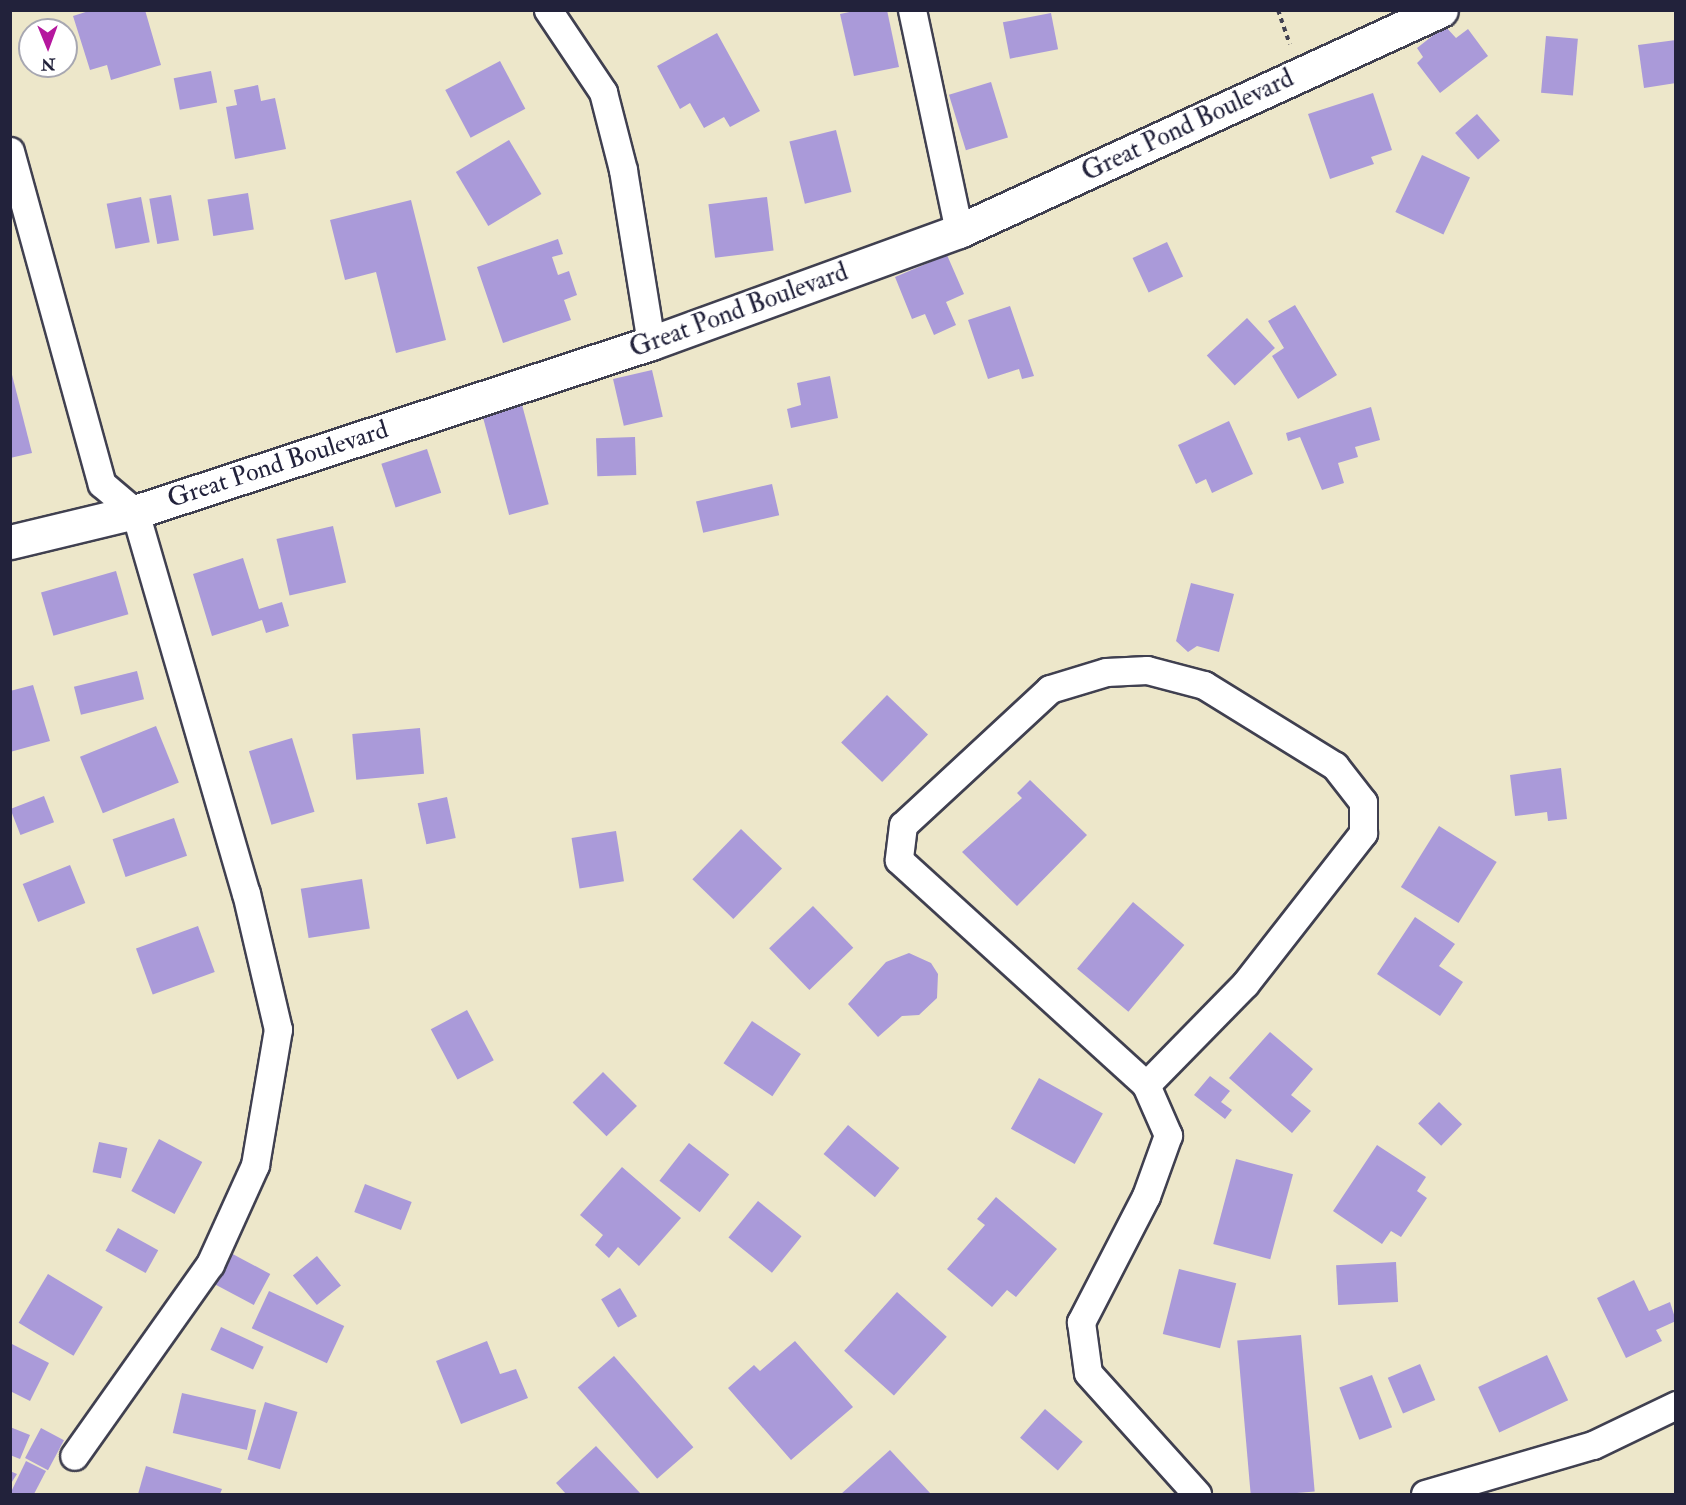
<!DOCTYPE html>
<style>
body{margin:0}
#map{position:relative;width:1686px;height:1505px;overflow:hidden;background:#ede7ca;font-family:"IM FELL Double Pica",serif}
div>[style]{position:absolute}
.building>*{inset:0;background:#aa9ad9;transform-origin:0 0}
.path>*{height:4px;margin-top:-2px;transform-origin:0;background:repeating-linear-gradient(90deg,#404050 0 4.5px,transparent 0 9px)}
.roads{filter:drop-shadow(2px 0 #404050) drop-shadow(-2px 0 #404050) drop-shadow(0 2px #404050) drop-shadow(0 -2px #404050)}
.minor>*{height:27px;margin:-13.5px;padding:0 13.5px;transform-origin:13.5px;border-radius:13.5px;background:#fff}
.tertiary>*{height:33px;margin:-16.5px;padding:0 16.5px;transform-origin:16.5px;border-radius:16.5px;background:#fff}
span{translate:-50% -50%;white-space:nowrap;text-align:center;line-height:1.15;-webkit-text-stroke:5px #fff;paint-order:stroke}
.street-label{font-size:26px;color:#22223b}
.frame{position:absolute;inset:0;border:12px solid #22223b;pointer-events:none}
.north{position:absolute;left:18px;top:18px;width:60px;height:60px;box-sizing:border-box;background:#fff;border:2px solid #a7a7b1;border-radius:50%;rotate:179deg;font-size:16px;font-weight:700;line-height:24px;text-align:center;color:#22223b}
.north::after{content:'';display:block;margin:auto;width:21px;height:27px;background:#b5179e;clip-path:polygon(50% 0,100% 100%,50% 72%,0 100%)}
</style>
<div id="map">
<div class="building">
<div style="clip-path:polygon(92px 10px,145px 10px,161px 65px,111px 80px,107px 65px,90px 70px,73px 16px)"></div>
<div style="clip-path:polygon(859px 10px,887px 10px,899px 67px,854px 76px,840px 14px)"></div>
<div style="left:1051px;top:13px;width:37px;height:49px;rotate:79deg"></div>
<div style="clip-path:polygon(1445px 26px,1456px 38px,1468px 29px,1488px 56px,1440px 93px,1417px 63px,1423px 57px,1417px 48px)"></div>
<div style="clip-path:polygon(717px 33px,760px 111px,730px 127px,724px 117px,704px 128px,690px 103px,680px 109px,657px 66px)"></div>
<div style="left:1546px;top:36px;width:32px;height:57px;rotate:5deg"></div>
<div style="clip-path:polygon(1676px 40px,1676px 83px,1644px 88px,1638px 45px)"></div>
<div style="left:500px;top:61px;width:54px;height:62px;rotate:62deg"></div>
<div style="left:211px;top:71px;width:32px;height:38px;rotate:79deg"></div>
<div style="left:991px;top:82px;width:58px;height:44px;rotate:73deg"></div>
<div style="clip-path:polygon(258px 85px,261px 101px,275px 98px,286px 149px,235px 159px,226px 107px,237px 105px,234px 90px)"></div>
<div style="clip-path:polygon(1373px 93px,1392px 150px,1371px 157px,1374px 164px,1330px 179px,1308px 114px)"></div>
<div style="left:1477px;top:114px;width:35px;height:29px;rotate:49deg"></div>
<div style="left:836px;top:130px;width:64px;height:48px;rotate:76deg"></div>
<div style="left:509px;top:140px;width:63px;height:62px;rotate:59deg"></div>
<div style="left:1422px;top:155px;width:53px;height:63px;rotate:25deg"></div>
<div style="left:248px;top:193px;width:37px;height:41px;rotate:81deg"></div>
<div style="left:171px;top:195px;width:46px;height:22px;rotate:80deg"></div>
<div style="left:141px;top:197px;width:46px;height:35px;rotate:79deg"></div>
<div style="left:767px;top:197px;width:54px;height:59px;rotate:83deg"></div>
<div style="clip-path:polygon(411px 200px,446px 340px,396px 353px,376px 272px,345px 280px,330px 220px)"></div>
<div style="clip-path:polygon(558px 239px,563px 254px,552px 257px,558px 275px,569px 271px,577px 295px,564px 300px,571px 320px,503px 343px,477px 267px)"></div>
<div style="left:1167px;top:242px;width:38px;height:38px;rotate:65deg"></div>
<div style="clip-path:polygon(947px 255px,964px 294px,946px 302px,956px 325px,934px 335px,925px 314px,912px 319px,895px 277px)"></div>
<div style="clip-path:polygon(1295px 305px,1337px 375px,1298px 399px,1272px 356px,1284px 348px,1268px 321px)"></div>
<div style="clip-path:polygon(1010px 306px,1034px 376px,1022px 379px,1019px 369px,988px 379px,968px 320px)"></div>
<div style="left:1247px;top:318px;width:41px;height:55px;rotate:47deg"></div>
<div style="clip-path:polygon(10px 367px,32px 453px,10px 458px)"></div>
<div style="left:652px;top:370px;width:48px;height:40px;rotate:77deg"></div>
<div style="clip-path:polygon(830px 376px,838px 418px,791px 428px,787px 409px,801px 405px,797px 383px)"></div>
<div style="left:521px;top:401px;width:107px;height:41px;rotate:75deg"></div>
<div style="clip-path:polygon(1371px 407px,1380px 440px,1355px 447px,1358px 457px,1338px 463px,1344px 483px,1322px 490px,1300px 437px,1288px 441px,1286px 433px)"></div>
<div style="clip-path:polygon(1229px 421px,1253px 474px,1212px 493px,1206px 479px,1196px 484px,1178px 445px)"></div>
<div style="left:635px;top:437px;width:38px;height:39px;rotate:88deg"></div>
<div style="left:427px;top:449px;width:46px;height:48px;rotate:72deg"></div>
<div style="left:772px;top:484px;width:32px;height:78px;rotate:77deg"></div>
<div style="left:333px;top:526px;width:58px;height:58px;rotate:77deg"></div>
<div style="clip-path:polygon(243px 558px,259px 609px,282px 602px,289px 626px,266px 633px,262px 620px,212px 636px,193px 574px)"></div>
<div style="left:116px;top:571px;width:45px;height:78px;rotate:74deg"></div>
<div style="clip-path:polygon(1191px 583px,1234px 594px,1219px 652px,1197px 646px,1188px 652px,1176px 641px)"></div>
<div style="left:137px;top:671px;width:29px;height:65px;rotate:76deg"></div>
<div style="clip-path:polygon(33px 685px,50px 741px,10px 752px,10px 691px)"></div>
<div style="left:887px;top:695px;width:57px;height:66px;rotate:44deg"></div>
<div style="left:156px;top:726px;width:61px;height:82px;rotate:68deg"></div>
<div style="left:420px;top:728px;width:46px;height:68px;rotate:85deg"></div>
<div style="left:292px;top:738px;width:77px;height:45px;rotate:73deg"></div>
<div style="clip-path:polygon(1561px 768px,1567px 819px,1548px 821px,1547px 812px,1515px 816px,1510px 775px)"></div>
<div style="clip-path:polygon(1030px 780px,1087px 835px,1017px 906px,962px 852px,1022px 798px,1017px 793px)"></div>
<div style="left:44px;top:796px;width:28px;height:36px;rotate:69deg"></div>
<div style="left:447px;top:797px;width:42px;height:30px;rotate:78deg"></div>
<div style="left:174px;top:818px;width:40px;height:65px;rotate:71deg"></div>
<div style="left:1439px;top:826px;width:68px;height:72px;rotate:32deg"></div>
<div style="left:741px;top:829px;width:57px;height:70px;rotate:44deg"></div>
<div style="left:616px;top:831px;width:51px;height:45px;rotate:81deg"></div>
<div style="left:70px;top:865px;width:41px;height:51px;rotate:68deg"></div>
<div style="left:362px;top:879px;width:50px;height:62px;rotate:81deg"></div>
<div style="left:1133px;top:902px;width:67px;height:87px;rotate:40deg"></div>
<div style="left:813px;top:906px;width:58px;height:61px;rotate:46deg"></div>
<div style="clip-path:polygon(1415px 917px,1455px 944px,1439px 966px,1463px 982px,1440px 1016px,1377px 974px)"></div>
<div style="left:198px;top:926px;width:49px;height:66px;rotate:70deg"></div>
<div style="clip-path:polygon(909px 953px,931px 963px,938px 974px,937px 998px,919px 1015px,902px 1016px,878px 1037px,848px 1004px,886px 962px)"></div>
<div style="left:467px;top:1010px;width:57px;height:41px;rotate:62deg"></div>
<div style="left:752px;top:1021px;width:59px;height:51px;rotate:34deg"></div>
<div style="clip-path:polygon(1270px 1032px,1313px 1069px,1291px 1095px,1311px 1111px,1292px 1133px,1229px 1078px)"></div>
<div style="left:603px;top:1072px;width:48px;height:43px;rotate:45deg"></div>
<div style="clip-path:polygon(1210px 1076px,1230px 1091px,1221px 1102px,1232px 1110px,1225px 1119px,1194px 1095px)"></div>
<div style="left:1039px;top:1078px;width:73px;height:58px;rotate:29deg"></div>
<div style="left:1439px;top:1102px;width:32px;height:30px;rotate:44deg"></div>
<div style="left:848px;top:1125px;width:67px;height:38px;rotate:40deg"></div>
<div style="left:159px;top:1139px;width:49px;height:59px;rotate:28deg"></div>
<div style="left:99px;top:1142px;width:29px;height:31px;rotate:12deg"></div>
<div style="left:689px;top:1143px;width:51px;height:48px;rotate:38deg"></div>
<div style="clip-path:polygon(1377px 1145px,1426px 1177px,1417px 1191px,1427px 1198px,1401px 1237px,1391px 1231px,1382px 1244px,1333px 1211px)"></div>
<div style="left:1236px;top:1159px;width:59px;height:88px;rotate:15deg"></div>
<div style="clip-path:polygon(622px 1167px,681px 1218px,639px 1266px,618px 1247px,609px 1258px,595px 1245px,603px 1235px,580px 1215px)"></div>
<div style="left:365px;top:1184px;width:50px;height:30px;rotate:21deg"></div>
<div style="clip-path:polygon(996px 1197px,1057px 1249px,1016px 1297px,1007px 1290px,992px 1307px,947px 1269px,985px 1225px,977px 1219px)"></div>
<div style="left:758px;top:1201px;width:56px;height:47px;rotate:39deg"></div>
<div style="left:118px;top:1228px;width:46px;height:26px;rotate:29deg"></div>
<div style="left:227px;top:1251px;width:49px;height:35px;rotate:28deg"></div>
<div style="left:317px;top:1256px;width:38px;height:31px;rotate:51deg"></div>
<div style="left:1396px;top:1262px;width:40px;height:60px;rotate:87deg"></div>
<div style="left:1179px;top:1269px;width:59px;height:67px;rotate:14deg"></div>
<div style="left:48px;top:1274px;width:64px;height:57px;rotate:31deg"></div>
<div style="clip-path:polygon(1634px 1280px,1649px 1311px,1670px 1302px,1676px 1321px,1656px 1330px,1662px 1341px,1626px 1358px,1597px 1298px)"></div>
<div style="left:620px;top:1288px;width:33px;height:22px;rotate:59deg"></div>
<div style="left:269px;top:1291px;width:83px;height:41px;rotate:25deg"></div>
<div style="left:897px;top:1292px;width:67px;height:79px;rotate:42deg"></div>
<div style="left:221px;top:1327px;width:47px;height:25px;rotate:25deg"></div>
<div style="left:1301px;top:1335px;width:157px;height:64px;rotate:85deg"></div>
<div style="clip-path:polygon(487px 1341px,500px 1374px,516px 1369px,528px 1398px,461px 1424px,436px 1361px)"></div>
<div style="clip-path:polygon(795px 1341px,853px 1407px,791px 1460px,728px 1388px,754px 1365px,760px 1371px)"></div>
<div style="clip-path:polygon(10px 1343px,49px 1363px,30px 1401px,10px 1391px)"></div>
<div style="left:1547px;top:1355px;width:50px;height:76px;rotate:65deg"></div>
<div style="left:614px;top:1356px;width:121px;height:48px;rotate:49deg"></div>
<div style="left:1420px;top:1364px;width:39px;height:35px;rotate:67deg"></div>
<div style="left:1372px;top:1375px;width:56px;height:35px;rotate:69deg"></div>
<div style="left:182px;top:1393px;width:76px;height:41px;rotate:13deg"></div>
<div style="left:265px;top:1402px;width:34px;height:60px;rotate:17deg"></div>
<div style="left:1045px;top:1409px;width:50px;height:38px;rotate:41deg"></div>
<div style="clip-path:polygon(10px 1427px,30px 1435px,20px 1459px,10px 1455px)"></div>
<div style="left:41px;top:1428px;width:26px;height:34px;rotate:28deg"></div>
<div style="clip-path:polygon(596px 1446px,641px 1494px,566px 1494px,556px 1483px)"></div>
<div style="clip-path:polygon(890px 1450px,931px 1494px,841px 1494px)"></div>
<div style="clip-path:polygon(26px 1461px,46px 1471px,34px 1494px,10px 1494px)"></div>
<div style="clip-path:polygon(146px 1466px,222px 1489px,220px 1494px,138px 1494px)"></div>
<div style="clip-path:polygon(10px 1471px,17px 1474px,10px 1485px)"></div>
</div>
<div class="path">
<div style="left:1278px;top:10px;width:36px;rotate:71deg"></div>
</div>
<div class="roads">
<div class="minor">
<div style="left:548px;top:10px;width:99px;rotate:56.1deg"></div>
<div style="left:603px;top:92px;width:81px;rotate:75.6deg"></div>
<div style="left:623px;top:170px;width:175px;rotate:80.8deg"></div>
<div style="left:912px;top:10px;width:226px;rotate:78deg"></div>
<div style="left:10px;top:151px;width:345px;rotate:74.6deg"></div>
<div style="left:102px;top:484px;width:43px;rotate:40.3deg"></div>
<div style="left:135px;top:512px;width:397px;rotate:73.8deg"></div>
<div style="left:246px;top:893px;width:140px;rotate:76.8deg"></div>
<div style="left:278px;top:1029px;width:138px;rotate:99.6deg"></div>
<div style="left:255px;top:1165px;width:109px;rotate:114.4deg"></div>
<div style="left:210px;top:1264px;width:235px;rotate:125.3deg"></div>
<div style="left:1146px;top:1085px;width:141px;rotate:-45.6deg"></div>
<div style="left:1245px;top:984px;width:192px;rotate:-52deg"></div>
<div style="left:1363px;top:833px;width:31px;rotate:-90deg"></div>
<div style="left:1363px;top:802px;width:46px;rotate:-127.9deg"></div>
<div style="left:1335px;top:766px;width:154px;rotate:-148.3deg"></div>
<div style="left:1204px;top:685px;width:59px;rotate:-165.3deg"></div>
<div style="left:1147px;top:670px;width:41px;rotate:177.2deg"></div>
<div style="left:1106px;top:672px;width:59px;rotate:163.1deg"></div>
<div style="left:1050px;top:689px;width:200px;rotate:137.2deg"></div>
<div style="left:903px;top:825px;width:35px;rotate:97deg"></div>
<div style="left:899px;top:860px;width:334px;rotate:42.3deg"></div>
<div style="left:1146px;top:1085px;width:55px;rotate:66.3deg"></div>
<div style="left:1168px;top:1135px;width:65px;rotate:109.8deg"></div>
<div style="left:1146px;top:1196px;width:142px;rotate:117.3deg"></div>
<div style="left:1081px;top:1322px;width:51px;rotate:82.2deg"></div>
<div style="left:1088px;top:1373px;width:163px;rotate:48deg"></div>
<div style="left:1425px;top:1494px;width:175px;rotate:-16.3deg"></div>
<div style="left:1593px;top:1445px;width:92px;rotate:-25.7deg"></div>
</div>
<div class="tertiary">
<div style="left:10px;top:542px;width:129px;rotate:-13.5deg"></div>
<div style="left:135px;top:512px;width:543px;rotate:-18.13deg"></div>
<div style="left:651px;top:343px;width:328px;rotate:-20deg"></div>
<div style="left:959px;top:231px;width:530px;rotate:-24.63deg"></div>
</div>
</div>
<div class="street-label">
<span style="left:1188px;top:126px;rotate:-25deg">Great Pond Boulevard</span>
<span style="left:739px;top:311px;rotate:-20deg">Great Pond Boulevard</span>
<span style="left:278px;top:465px;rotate:-18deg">Great Pond Boulevard</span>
</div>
<div class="frame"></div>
<div class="north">N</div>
</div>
